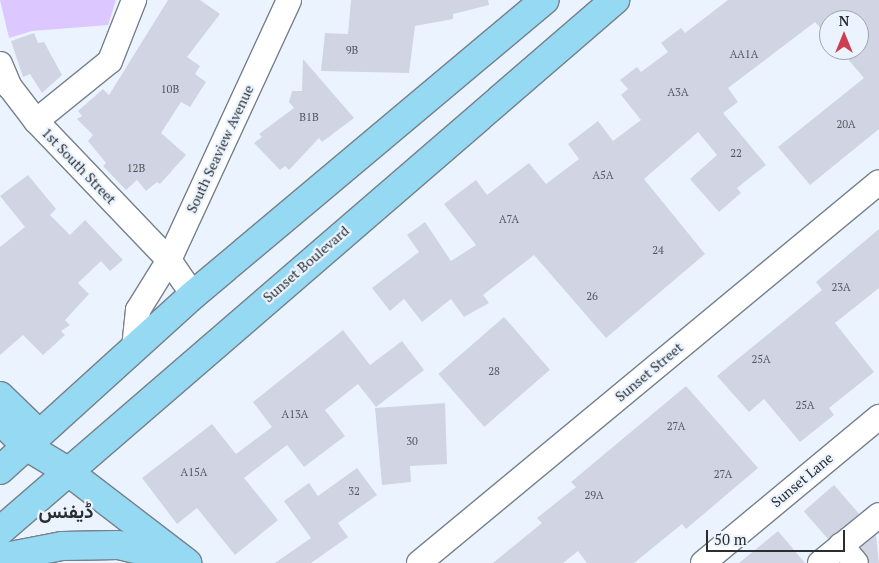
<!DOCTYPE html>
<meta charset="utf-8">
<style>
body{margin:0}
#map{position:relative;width:879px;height:563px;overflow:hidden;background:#ebf4fe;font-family:"PT Serif",Vazirmatn,serif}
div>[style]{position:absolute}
.green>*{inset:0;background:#dcc7ff}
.building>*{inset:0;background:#d1d4e3;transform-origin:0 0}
.roads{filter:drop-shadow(1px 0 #77818b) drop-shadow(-1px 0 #77818b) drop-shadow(0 1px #77818b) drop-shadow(0 -1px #77818b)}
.minor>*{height:24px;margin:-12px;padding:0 12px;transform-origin:12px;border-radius:12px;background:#fff}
.major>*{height:28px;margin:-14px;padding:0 14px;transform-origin:14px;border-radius:14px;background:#95d9f3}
span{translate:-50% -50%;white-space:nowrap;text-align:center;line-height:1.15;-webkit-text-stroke:4.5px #ebf4fe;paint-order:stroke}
.number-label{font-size:11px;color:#54585e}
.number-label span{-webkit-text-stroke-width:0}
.street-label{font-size:14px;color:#2a2e32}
.district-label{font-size:19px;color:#2a2e32;font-weight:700}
.north{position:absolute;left:819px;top:10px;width:50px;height:50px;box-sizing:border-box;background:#ebf4fe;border:1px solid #9ea5ac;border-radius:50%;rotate:0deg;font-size:14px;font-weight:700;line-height:20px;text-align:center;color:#2a2e32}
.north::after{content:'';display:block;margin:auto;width:18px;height:22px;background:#ce3d51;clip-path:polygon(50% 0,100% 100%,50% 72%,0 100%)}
.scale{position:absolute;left:706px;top:530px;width:139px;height:22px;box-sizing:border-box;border:2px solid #2a2e32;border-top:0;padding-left:6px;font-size:15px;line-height:18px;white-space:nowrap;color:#2a2e32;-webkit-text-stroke:4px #ebf4fe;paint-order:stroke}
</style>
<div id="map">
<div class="green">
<div style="clip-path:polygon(0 0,116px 0,108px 25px,32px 31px,9px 38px)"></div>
</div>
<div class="building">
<div style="clip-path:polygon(168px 0,200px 0,220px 14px,187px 57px,200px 66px,195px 74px,206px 82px,190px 107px,181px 102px,161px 133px,186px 155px,160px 184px,157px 182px,146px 191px,137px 180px,126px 190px,103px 166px,106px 163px,88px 141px,93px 135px,77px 119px,82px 116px,78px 111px,103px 89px,109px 95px)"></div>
<div style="clip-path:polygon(351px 0,488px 0,489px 5px,453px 14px,453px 19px,415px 26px,409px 73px,321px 71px,325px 33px,348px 34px)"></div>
<div style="clip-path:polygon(728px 0,879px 0,879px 129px,810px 185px,778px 147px,864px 78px,840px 50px,859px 50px,859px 20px,829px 20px,829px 38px,815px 22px,728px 88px,738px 102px,723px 113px,766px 165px,737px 188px,741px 193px,719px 212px,690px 179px,717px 155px,698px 132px,644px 179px,705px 254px,606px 338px,534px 255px,483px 295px,489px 303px,464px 317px,451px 299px,422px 322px,404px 299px,390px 311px,372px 288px,419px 252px,407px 235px,425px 222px,451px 261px,476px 245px,444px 204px,476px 180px,487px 195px,529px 163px,546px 184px,579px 159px,568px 144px,598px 121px,613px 141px,641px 120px,621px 95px,628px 89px,620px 80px,637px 67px,641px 72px,668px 52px,661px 43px,681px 28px,685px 33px)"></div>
<div style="clip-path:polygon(34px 33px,38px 43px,44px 42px,62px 75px,42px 93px,30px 74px,23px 77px,11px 41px)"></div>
<div style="clip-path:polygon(303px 59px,354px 118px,322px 142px,319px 138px,289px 170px,285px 166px,280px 170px,254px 143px,262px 137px,259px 134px,294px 108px,289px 102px,292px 91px,302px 91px)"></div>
<div style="clip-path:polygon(28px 175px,56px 209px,50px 215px,70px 235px,85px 220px,123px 260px,110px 271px,101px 261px,78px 283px,89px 294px,65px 320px,70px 325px,61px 331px,65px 335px,43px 355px,23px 335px,0 355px,0 247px,25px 227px,0 196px)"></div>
<div style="clip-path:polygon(879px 229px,879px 288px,835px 323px,874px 372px,829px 408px,834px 415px,800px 442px,764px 399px,749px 412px,717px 376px,822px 290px,816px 282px)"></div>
<div style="left:504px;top:317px;width:70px;height:87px;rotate:49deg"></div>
<div style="clip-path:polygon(343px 330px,370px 365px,402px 341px,424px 370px,376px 407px,358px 384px,325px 410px,345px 436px,304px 467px,287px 445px,244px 478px,278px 520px,235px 555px,197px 508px,177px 524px,142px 478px,212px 424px,236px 454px,272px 427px,253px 402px)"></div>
<div style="clip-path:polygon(686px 386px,758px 468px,686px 529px,682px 524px,634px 563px,587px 563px,578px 551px,563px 563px,493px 563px,542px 523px,537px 518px,576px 487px,571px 482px)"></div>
<div style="clip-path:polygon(445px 403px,447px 464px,410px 466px,411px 482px,382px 485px,375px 408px)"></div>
<div style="clip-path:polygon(357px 468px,377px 495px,338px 523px,348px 537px,311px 563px,275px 563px,311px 538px,284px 501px,309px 483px,318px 496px)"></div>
<div style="left:834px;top:485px;width:38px;height:40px;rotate:49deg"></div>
<div style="clip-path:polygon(778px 531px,805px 563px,739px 563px)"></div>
<div style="clip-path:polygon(876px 535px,879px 563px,869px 563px,861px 547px)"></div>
</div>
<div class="roads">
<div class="minor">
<div style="left:0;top:64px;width:25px;rotate:67deg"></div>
<div style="left:10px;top:87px;width:43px;rotate:52.6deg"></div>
<div style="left:36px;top:121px;width:192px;rotate:46.3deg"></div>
<div style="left:169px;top:260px;width:59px;rotate:121.8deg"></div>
<div style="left:138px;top:310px;width:38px;rotate:96deg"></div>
<div style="left:36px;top:121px;width:95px;rotate:-39deg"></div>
<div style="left:110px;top:61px;width:66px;rotate:-68.5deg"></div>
<div style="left:193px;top:295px;width:42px;rotate:-124.4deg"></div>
<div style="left:169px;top:260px;width:286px;rotate:-65.2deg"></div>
<div style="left:841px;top:545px;width:23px;rotate:50deg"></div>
<div style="left:419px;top:563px;width:597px;rotate:-39.63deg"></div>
<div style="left:703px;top:563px;width:229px;rotate:-39.7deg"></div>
<div style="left:820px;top:563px;width:76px;rotate:-39.1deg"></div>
</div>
<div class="major">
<div style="left:0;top:396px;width:46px;rotate:44.1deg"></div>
<div style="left:0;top:420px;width:37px;rotate:45deg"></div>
<div style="left:26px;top:446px;width:47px;rotate:31deg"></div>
<div style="left:66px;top:470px;width:153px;rotate:37.5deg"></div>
<div style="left:0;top:470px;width:261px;rotate:-42.2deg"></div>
<div style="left:193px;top:295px;width:459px;rotate:-40deg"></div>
<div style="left:0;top:531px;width:813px;rotate:-40.81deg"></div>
<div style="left:0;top:558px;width:63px;rotate:-11deg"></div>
<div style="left:62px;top:546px;width:56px;rotate:-1deg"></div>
<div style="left:118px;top:545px;width:57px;rotate:13.3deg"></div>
</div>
</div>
<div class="number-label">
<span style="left:352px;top:50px">9B</span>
<span style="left:744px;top:54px">AA1A</span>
<span style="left:170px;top:89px">10B</span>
<span style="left:678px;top:92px">A3A</span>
<span style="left:309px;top:117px">B1B</span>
<span style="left:846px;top:124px">20A</span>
<span style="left:736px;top:153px">22</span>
<span style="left:136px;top:168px">12B</span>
<span style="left:603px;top:175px">A5A</span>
<span style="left:509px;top:219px">A7A</span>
<span style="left:658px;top:250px">24</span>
<span style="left:841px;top:287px">23A</span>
<span style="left:592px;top:296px">26</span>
<span style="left:761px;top:359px">25A</span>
<span style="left:494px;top:371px">28</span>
<span style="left:805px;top:405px">25A</span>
<span style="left:295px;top:414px">A13A</span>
<span style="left:676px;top:426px">27A</span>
<span style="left:412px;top:441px">30</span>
<span style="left:194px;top:472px">A15A</span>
<span style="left:723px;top:474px">27A</span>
<span style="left:354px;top:491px">32</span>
<span style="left:594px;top:495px">29A</span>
</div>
<div class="street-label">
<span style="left:220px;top:149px;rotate:-65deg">South Seaview Avenue</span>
<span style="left:79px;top:166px;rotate:46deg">1st South Street</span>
<span style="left:306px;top:264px;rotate:-41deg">Sunset Boulevard</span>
<span style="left:649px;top:372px;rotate:-40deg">Sunset Street</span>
<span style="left:802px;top:480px;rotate:-40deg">Sunset Lane</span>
</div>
<div class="district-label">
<span style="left:66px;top:511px">ڈیفنس</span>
</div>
<div class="north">N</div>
<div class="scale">50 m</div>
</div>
